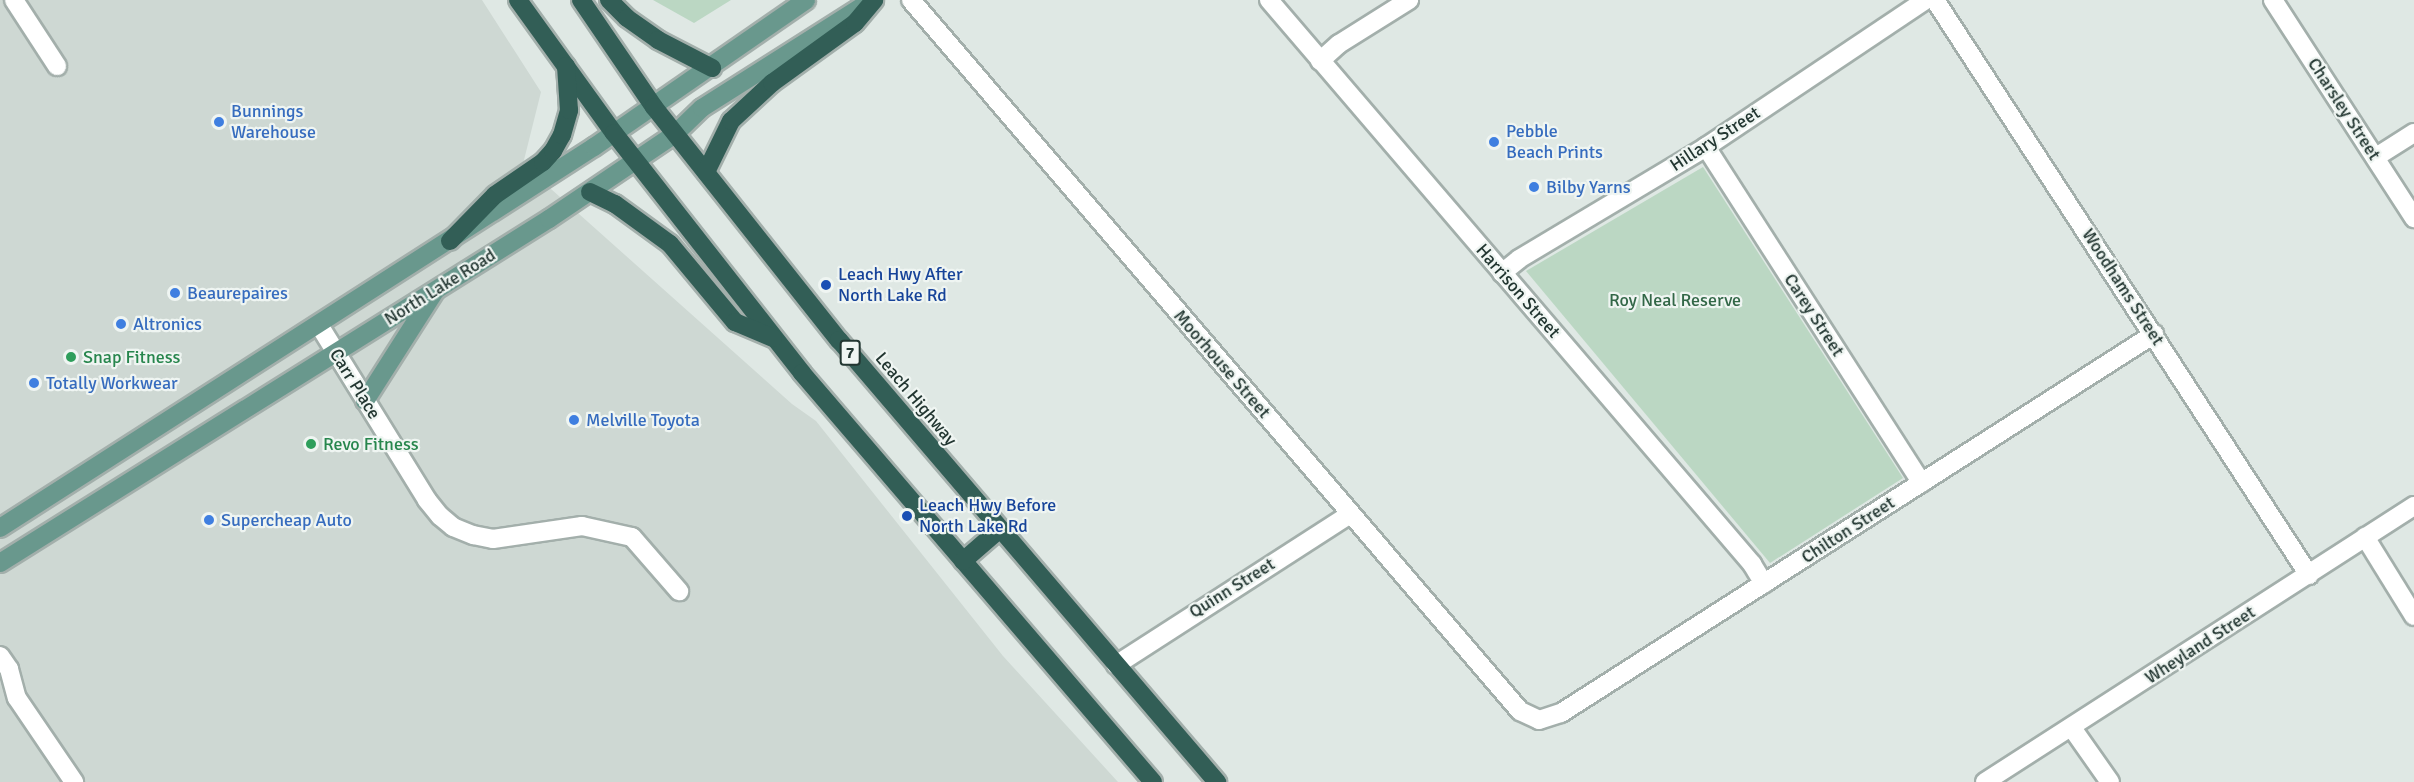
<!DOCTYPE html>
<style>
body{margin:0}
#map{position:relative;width:2414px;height:782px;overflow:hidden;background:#dfe8e4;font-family:Signika,sans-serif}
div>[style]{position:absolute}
.built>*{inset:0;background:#ced8d3}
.green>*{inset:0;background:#bbd7c3}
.roads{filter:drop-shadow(2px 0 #a3afab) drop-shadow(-2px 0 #a3afab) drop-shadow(0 2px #a3afab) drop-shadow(0 -2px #a3afab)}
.street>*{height:18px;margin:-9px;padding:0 9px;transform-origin:9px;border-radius:9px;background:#fff}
.primary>*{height:18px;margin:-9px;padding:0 9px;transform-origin:9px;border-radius:9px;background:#69988d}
.highway>*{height:18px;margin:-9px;padding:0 9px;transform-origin:9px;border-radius:9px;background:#325e56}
.dots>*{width:16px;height:16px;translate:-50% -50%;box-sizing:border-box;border:3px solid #eff5f2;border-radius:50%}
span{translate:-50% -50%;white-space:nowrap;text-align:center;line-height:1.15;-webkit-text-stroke:4.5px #eff5f2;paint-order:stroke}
.shield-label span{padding:2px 4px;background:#eff5f2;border:2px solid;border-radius:4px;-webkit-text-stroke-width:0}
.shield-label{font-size:16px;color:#223631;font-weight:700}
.street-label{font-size:18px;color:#223631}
.shop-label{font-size:18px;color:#366cbe}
.left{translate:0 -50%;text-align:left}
.transit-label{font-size:18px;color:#164399}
.park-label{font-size:18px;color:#326747}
.leisure-label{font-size:18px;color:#27864d}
</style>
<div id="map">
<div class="built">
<div style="clip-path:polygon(0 0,482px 0,541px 92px,523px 164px,792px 404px,816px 421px,1003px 656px,1118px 782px,0 782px)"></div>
</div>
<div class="green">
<div style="clip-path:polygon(653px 0,731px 0,694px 23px)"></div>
<div style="clip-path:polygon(1703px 167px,1903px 478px,1770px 563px,1526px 271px)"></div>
</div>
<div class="roads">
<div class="street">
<div style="left:14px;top:0;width:79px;rotate:56.9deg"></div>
<div style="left:911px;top:0;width:936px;rotate:49.42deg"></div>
<div style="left:1520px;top:711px;width:21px;rotate:25deg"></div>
<div style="left:1539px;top:720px;width:23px;rotate:-18deg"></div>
<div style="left:1561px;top:713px;width:704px;rotate:-32.58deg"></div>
<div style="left:1269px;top:0;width:743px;rotate:49.42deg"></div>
<div style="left:1752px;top:564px;width:23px;rotate:59deg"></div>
<div style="left:1935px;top:0;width:686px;rotate:56.96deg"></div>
<div style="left:2273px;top:0;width:260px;rotate:57.1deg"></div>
<div style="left:1320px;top:61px;width:25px;rotate:-42deg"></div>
<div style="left:1339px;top:44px;width:83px;rotate:-32.2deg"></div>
<div style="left:1706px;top:147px;width:399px;rotate:57.3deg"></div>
<div style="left:2376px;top:157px;width:45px;rotate:-32.3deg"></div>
<div style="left:1502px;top:273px;width:22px;rotate:-39deg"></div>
<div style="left:1519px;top:259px;width:218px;rotate:-30.9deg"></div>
<div style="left:1706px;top:147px;width:265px;rotate:-33.8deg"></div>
<div style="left:319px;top:325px;width:206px;rotate:58.3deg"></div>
<div style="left:427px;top:500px;width:21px;rotate:51deg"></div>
<div style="left:440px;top:516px;width:17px;rotate:40deg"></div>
<div style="left:453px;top:527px;width:22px;rotate:22deg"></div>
<div style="left:473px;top:535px;width:20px;rotate:11deg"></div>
<div style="left:493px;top:539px;width:90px;rotate:-8.3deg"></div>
<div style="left:582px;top:526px;width:51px;rotate:12.4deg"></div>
<div style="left:632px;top:537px;width:72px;rotate:49deg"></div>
<div style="left:2365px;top:537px;width:93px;rotate:58.2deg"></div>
<div style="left:0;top:656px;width:16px;rotate:55deg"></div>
<div style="left:9px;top:669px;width:30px;rotate:75deg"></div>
<div style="left:17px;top:698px;width:102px;rotate:55.8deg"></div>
<div style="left:1116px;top:665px;width:278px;rotate:-32.8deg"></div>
<div style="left:2072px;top:728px;width:66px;rotate:54.9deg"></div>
<div style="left:1985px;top:782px;width:510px;rotate:-32.76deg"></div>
</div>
<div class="primary">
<div style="left:365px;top:401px;width:130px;rotate:-57.5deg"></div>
<div style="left:0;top:528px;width:706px;rotate:-32.68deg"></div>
<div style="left:594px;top:147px;width:258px;rotate:-34.7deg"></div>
<div style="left:0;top:563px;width:648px;rotate:-32.07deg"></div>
<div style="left:549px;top:219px;width:152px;rotate:-34deg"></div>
<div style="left:675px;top:134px;width:37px;rotate:-44deg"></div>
<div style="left:702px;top:108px;width:201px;rotate:-32.4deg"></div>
</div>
<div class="highway">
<div style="left:518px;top:0;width:164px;rotate:54.2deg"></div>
<div style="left:614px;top:133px;width:305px;rotate:51.9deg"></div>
<div style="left:802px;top:373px;width:539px;rotate:49.36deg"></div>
<div style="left:581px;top:0;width:130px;rotate:55.7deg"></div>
<div style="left:654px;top:107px;width:298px;rotate:51.6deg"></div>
<div style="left:839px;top:340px;width:582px;rotate:49.46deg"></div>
<div style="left:609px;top:0;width:25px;rotate:45deg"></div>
<div style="left:627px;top:18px;width:38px;rotate:35deg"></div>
<div style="left:658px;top:40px;width:61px;rotate:27.4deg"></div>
<div style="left:706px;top:172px;width:57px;rotate:-63.9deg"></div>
<div style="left:731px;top:121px;width:56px;rotate:-42.8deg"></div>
<div style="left:772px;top:83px;width:102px;rotate:-35.9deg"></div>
<div style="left:855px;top:23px;width:30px;rotate:-50deg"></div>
<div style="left:590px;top:192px;width:28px;rotate:26deg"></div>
<div style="left:615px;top:204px;width:68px;rotate:36deg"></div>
<div style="left:670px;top:244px;width:102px;rotate:50.2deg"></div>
<div style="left:735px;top:322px;width:41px;rotate:22.8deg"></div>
<div style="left:450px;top:241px;width:64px;rotate:-45.6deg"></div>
<div style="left:495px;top:195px;width:58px;rotate:-34.5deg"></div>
<div style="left:543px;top:162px;width:15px;rotate:-48deg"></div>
<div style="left:553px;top:151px;width:18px;rotate:-61deg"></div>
<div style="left:562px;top:135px;width:26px;rotate:-74deg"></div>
<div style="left:569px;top:110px;width:44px;rotate:-93.9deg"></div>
<div style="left:963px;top:561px;width:49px;rotate:-40.9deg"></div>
</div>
</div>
<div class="dots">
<div style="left:219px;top:122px;background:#3f7fe0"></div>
<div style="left:1494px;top:142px;background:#3f7fe0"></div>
<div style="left:1534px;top:187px;background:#3f7fe0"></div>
<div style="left:826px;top:285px;background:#1a4fb4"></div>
<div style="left:175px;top:293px;background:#3f7fe0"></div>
<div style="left:121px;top:324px;background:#3f7fe0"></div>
<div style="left:71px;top:357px;background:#2e9e5b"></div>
<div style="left:34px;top:383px;background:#3f7fe0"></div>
<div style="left:574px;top:420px;background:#3f7fe0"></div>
<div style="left:311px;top:444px;background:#2e9e5b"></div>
<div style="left:907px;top:516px;background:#1a4fb4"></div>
<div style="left:209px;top:520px;background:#3f7fe0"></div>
</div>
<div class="shield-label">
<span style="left:850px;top:353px">7</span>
</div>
<div class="street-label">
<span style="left:2344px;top:109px;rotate:57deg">Charsley Street</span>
<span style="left:1715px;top:139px;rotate:-33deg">Hillary Street</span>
<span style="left:440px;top:287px;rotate:-32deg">North Lake Road</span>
<span style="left:2123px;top:287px;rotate:57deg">Woodhams Street</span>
<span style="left:1518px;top:291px;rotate:49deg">Harrison Street</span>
<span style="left:1814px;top:315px;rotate:57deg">Carey Street</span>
<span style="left:1222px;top:364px;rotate:49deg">Moorhouse Street</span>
<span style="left:355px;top:384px;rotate:58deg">Carr Place</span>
<span style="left:916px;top:399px;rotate:50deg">Leach Highway</span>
<span style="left:1848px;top:530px;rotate:-33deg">Chilton Street</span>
<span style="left:1232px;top:588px;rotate:-32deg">Quinn Street</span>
<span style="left:2200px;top:645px;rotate:-33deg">Wheyland Street</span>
</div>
<div class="shop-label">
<span class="left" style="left:231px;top:122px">Bunnings<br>Warehouse</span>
<span class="left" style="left:1506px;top:142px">Pebble<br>Beach Prints</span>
<span class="left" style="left:1546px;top:187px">Bilby Yarns</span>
<span class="left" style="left:187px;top:293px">Beaurepaires</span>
<span class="left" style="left:133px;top:324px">Altronics</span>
<span class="left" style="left:46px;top:383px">Totally Workwear</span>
<span class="left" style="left:586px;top:420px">Melville Toyota</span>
<span class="left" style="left:221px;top:520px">Supercheap Auto</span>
</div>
<div class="transit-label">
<span class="left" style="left:838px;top:285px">Leach Hwy After<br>North Lake Rd</span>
<span class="left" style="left:919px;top:516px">Leach Hwy Before<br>North Lake Rd</span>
</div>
<div class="park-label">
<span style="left:1675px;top:300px">Roy Neal Reserve</span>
</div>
<div class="leisure-label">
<span class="left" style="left:83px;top:357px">Snap Fitness</span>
<span class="left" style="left:323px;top:444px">Revo Fitness</span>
</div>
</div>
